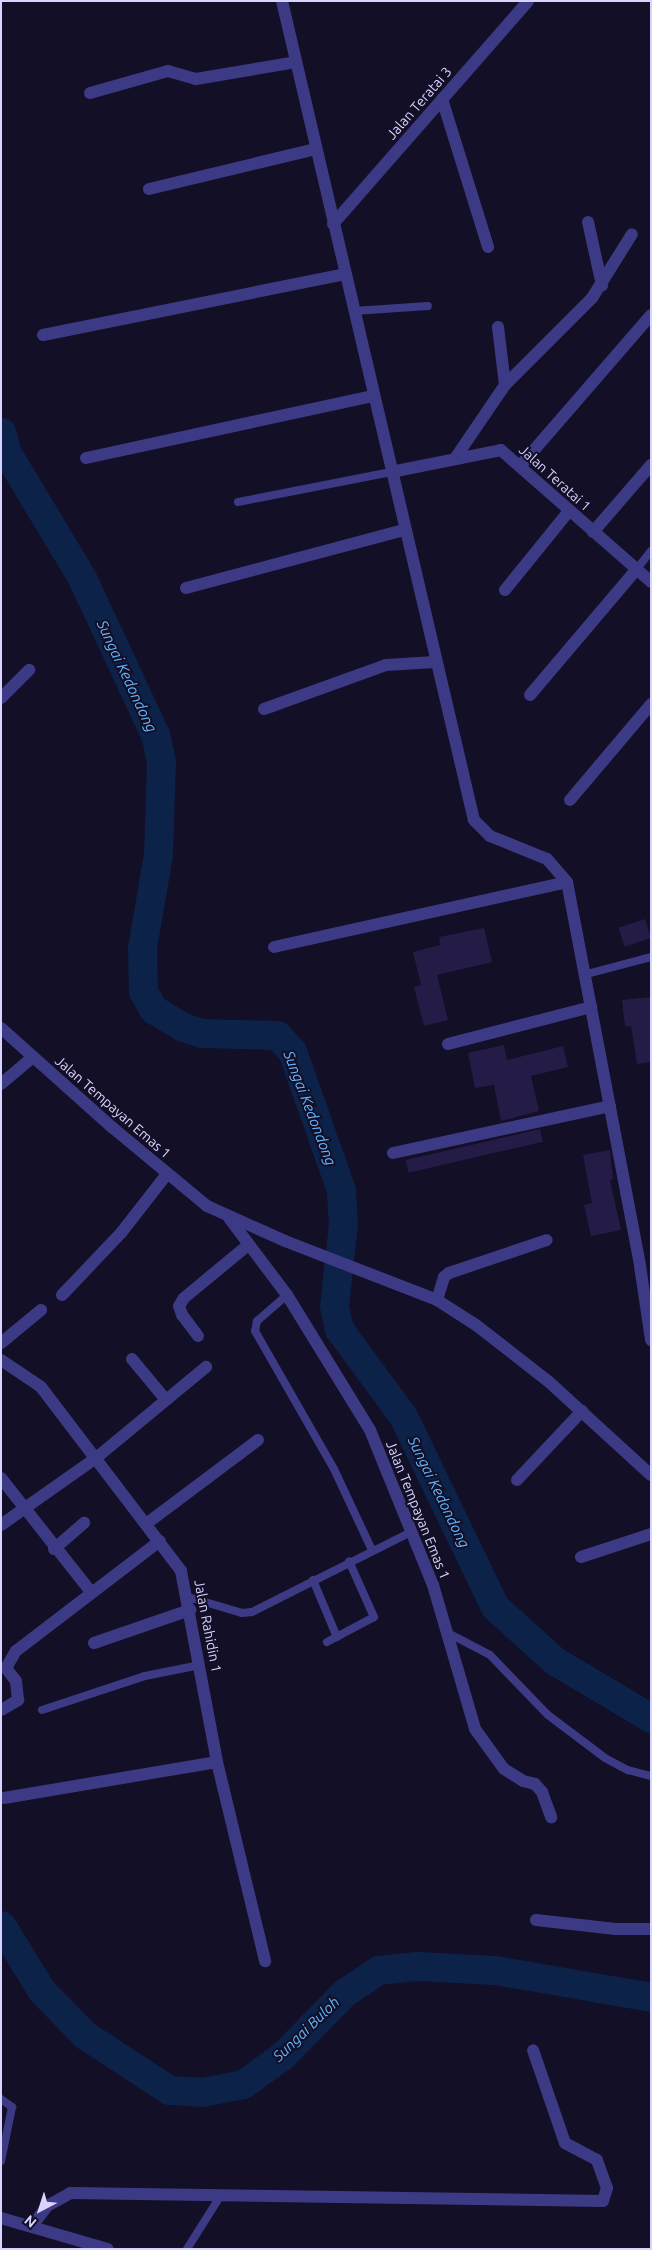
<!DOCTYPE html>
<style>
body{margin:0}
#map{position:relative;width:652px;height:2250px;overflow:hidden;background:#130f26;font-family:Ubuntu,sans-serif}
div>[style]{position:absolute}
.river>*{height:29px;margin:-14.5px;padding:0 14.5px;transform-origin:14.5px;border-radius:14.5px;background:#0c2248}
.building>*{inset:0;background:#241b47;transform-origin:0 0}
.service>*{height:8px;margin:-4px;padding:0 4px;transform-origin:4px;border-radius:4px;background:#3d3a85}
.minor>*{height:12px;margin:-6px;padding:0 6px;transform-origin:6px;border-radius:6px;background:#3d3a85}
.tertiary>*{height:12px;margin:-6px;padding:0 6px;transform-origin:6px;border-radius:6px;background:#3d3a85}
span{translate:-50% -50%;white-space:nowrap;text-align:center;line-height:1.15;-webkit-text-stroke:4px #130f26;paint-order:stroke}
.street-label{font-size:14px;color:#d9d4ff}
.water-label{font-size:15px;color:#62b6ff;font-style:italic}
.frame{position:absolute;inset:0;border:2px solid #d9d4ff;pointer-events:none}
.north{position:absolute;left:15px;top:2185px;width:50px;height:50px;-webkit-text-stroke:4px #130f26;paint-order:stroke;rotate:220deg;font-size:14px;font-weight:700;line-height:20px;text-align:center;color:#d9d4ff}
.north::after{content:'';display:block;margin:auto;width:18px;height:22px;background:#d9d4ff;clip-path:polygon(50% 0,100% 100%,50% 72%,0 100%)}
</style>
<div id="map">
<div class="river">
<div style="left:1px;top:432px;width:22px;rotate:74deg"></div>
<div style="left:7px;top:453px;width:146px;rotate:59deg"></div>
<div style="left:82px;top:578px;width:175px;rotate:65deg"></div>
<div style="left:156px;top:737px;width:26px;rotate:79deg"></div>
<div style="left:161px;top:763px;width:91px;rotate:91.9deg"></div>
<div style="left:158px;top:854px;width:95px;rotate:99.7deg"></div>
<div style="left:142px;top:948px;width:43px;rotate:88.7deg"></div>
<div style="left:143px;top:991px;width:21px;rotate:61deg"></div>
<div style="left:153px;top:1009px;width:35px;rotate:31deg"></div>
<div style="left:183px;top:1027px;width:20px;rotate:18deg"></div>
<div style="left:202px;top:1033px;width:75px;rotate:1.5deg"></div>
<div style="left:277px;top:1035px;width:22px;rotate:47deg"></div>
<div style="left:292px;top:1051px;width:147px;rotate:70.6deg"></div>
<div style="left:341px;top:1190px;width:33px;rotate:87deg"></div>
<div style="left:343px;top:1223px;width:83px;rotate:96.2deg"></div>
<div style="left:334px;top:1306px;width:24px;rotate:78deg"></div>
<div style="left:339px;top:1329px;width:108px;rotate:53.7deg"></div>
<div style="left:403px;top:1416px;width:212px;rotate:64.3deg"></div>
<div style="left:495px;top:1607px;width:81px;rotate:42deg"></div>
<div style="left:555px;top:1661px;width:112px;rotate:30.7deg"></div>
<div style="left:1px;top:1925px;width:78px;rotate:58.2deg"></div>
<div style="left:42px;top:1991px;width:62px;rotate:45.7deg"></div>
<div style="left:85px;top:2035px;width:100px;rotate:33.2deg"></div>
<div style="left:169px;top:2090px;width:33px;rotate:3deg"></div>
<div style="left:202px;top:2092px;width:42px;rotate:-11deg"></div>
<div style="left:243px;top:2084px;width:48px;rotate:-35.7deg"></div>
<div style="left:282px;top:2056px;width:88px;rotate:-45.5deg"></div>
<div style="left:344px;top:1993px;width:41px;rotate:-34.1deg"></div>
<div style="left:378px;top:1970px;width:38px;rotate:-6deg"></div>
<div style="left:416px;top:1966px;width:79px;rotate:2.9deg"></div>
<div style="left:495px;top:1970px;width:158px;rotate:9.8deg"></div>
</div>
<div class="building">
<div style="left:645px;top:919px;width:20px;height:28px;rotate:72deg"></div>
<div style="clip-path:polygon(484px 928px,492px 962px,437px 975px,448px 1020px,424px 1026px,414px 987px,421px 985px,413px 952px,440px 945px,439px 937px)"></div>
<div style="clip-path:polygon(651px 997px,651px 1062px,637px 1064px,631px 1026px,625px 1026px,622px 1000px)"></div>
<div style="clip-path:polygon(504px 1045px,507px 1060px,563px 1046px,568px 1067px,531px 1076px,539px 1111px,501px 1121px,494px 1085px,475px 1088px,468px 1053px)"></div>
<div style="left:540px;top:1129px;width:13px;height:138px;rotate:77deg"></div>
<div style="clip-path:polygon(610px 1150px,613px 1179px,610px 1180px,621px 1230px,591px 1236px,584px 1205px,592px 1203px,583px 1155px)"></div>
</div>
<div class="service">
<div style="left:354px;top:311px;width:74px;rotate:-3.9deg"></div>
<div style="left:238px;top:502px;width:156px;rotate:-11.1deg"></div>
<div style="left:636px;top:570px;width:24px;rotate:-52deg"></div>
<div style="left:583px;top:975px;width:70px;rotate:-14.8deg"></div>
<div style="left:287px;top:1295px;width:40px;rotate:139deg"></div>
<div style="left:257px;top:1321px;width:10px;rotate:101deg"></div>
<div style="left:255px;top:1331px;width:159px;rotate:60.2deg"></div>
<div style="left:334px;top:1469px;width:89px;rotate:64.9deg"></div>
<div style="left:313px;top:1580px;width:62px;rotate:67.2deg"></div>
<div style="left:188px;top:1597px;width:56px;rotate:16.5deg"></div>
<div style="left:242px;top:1613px;width:10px;rotate:-6deg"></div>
<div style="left:252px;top:1612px;width:178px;rotate:-26.7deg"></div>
<div style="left:448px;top:1633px;width:47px;rotate:27.6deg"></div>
<div style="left:490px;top:1655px;width:83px;rotate:46deg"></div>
<div style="left:548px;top:1715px;width:71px;rotate:37deg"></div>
<div style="left:605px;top:1758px;width:26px;rotate:28deg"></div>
<div style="left:628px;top:1770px;width:24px;rotate:15deg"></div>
<div style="left:327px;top:1642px;width:53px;rotate:-28deg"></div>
<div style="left:374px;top:1617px;width:61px;rotate:-114.1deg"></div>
<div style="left:42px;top:1710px;width:108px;rotate:-18.3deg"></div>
<div style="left:145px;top:1676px;width:56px;rotate:-11.3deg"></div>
<div style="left:1px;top:2099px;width:14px;rotate:36deg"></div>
<div style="left:12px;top:2107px;width:55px;rotate:101.5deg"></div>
<div style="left:187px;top:2249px;width:64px;rotate:-57.8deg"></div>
</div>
<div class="minor">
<div style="left:282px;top:1px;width:841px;rotate:76.81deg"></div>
<div style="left:474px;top:820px;width:23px;rotate:45deg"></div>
<div style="left:490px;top:836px;width:61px;rotate:22deg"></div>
<div style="left:547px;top:859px;width:30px;rotate:49deg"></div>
<div style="left:567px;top:882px;width:391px;rotate:79.2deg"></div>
<div style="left:640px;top:1266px;width:75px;rotate:81.5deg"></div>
<div style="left:90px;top:93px;width:81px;rotate:-15.8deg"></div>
<div style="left:168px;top:71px;width:29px;rotate:16deg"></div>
<div style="left:196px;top:79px;width:101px;rotate:-9.6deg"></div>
<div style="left:442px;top:99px;width:155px;rotate:72.7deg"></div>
<div style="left:149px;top:189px;width:171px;rotate:-13.5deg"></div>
<div style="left:588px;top:222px;width:65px;rotate:77.5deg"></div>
<div style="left:333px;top:224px;width:296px;rotate:-48.8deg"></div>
<div style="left:498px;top:327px;width:58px;rotate:83.1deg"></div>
<div style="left:43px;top:335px;width:308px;rotate:-11.4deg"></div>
<div style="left:456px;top:457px;width:87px;rotate:-55.8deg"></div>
<div style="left:505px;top:385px;width:123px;rotate:-45deg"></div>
<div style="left:592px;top:298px;width:75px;rotate:-58deg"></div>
<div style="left:86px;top:458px;width:294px;rotate:-12.2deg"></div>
<div style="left:521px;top:465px;width:198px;rotate:-49.1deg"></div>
<div style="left:391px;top:472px;width:112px;rotate:-11.3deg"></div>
<div style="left:501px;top:450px;width:200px;rotate:41.3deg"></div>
<div style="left:593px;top:532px;width:89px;rotate:-49.1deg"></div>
<div style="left:186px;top:588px;width:226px;rotate:-14.9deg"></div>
<div style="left:505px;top:590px;width:102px;rotate:-51deg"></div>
<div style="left:530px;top:695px;width:164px;rotate:-49.7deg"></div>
<div style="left:1px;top:698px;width:40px;rotate:-45deg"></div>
<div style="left:264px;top:709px;width:130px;rotate:-19.8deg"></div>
<div style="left:386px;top:665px;width:49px;rotate:-3.5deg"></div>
<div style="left:570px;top:800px;width:126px;rotate:-49.8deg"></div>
<div style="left:274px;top:947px;width:300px;rotate:-12.5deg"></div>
<div style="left:448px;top:1044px;width:148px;rotate:-14.5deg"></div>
<div style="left:1px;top:1084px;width:42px;rotate:-40.2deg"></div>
<div style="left:393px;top:1153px;width:222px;rotate:-12.2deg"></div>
<div style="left:229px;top:1218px;width:96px;rotate:53deg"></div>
<div style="left:287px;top:1295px;width:158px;rotate:58.4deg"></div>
<div style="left:370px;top:1430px;width:167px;rotate:67.9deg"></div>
<div style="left:433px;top:1585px;width:150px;rotate:73.7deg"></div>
<div style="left:475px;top:1729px;width:49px;rotate:54.1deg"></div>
<div style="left:504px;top:1769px;width:22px;rotate:32deg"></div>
<div style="left:523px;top:1781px;width:12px;rotate:14deg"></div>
<div style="left:535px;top:1784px;width:11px;rotate:49deg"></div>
<div style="left:542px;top:1792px;width:27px;rotate:70deg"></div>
<div style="left:62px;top:1295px;width:86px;rotate:-46.4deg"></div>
<div style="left:121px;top:1233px;width:75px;rotate:-52.1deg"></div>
<div style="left:437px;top:1300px;width:24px;rotate:-73deg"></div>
<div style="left:444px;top:1277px;width:6px;rotate:-39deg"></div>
<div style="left:449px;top:1273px;width:103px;rotate:-18.6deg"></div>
<div style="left:198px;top:1336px;width:26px;rotate:-127deg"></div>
<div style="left:182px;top:1315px;width:9px;rotate:-108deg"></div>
<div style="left:179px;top:1306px;width:9px;rotate:-58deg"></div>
<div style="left:184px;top:1298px;width:83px;rotate:-39.6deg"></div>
<div style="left:1px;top:1343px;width:52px;rotate:-39.5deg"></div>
<div style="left:132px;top:1359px;width:53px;rotate:50.3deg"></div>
<div style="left:1px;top:1360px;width:48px;rotate:34deg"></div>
<div style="left:41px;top:1387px;width:231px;rotate:52.7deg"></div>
<div style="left:181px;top:1571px;width:194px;rotate:79.3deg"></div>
<div style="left:217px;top:1762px;width:205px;rotate:76.4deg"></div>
<div style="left:1px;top:1478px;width:145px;rotate:51.7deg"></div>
<div style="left:517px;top:1480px;width:95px;rotate:-46.7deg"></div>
<div style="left:146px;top:1524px;width:140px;rotate:-36.9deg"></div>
<div style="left:1px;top:1525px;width:116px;rotate:-35.2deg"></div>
<div style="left:96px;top:1458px;width:143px;rotate:-39.6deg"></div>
<div style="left:54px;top:1549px;width:40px;rotate:-41deg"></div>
<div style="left:581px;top:1557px;width:74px;rotate:-18.2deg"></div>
<div style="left:94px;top:1643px;width:102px;rotate:-19deg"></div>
<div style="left:1px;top:1710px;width:20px;rotate:-30deg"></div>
<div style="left:18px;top:1700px;width:19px;rotate:-96deg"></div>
<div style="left:16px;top:1681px;width:16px;rotate:-128deg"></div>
<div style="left:6px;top:1668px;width:20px;rotate:-60deg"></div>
<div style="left:16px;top:1651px;width:181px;rotate:-37.4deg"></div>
<div style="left:4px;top:1798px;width:216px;rotate:-9.6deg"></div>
<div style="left:536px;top:1920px;width:80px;rotate:6.5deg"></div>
<div style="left:615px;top:1929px;width:36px"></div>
<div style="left:32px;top:2226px;width:25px;rotate:-53deg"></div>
<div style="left:47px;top:2206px;width:26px;rotate:-29deg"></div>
<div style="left:70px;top:2193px;width:533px;rotate:0.86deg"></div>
<div style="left:603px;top:2201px;width:14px;rotate:-73deg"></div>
<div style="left:607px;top:2188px;width:30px;rotate:-110deg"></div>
<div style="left:597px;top:2160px;width:36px;rotate:-152deg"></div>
<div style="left:565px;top:2143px;width:98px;rotate:-109deg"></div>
</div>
<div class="tertiary">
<div style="left:1px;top:1028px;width:150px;rotate:41.8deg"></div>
<div style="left:113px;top:1128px;width:122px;rotate:39.7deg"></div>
<div style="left:207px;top:1206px;width:85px;rotate:24.2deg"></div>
<div style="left:285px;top:1241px;width:163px;rotate:21.2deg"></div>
<div style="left:437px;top:1300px;width:46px;rotate:32.7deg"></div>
<div style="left:476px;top:1325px;width:91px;rotate:37.9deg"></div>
<div style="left:548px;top:1381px;width:139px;rotate:42.4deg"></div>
<div style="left:1px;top:2218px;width:111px;rotate:16.2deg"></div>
</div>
<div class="street-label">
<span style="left:419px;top:103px;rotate:-49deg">Jalan Teratai 3</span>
<span style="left:555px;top:478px;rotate:42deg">Jalan Teratai 1</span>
<span style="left:113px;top:1107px;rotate:41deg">Jalan Tempayan Emas 1</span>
<span style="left:418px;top:1510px;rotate:68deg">Jalan Tempayan Emas 1</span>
<span style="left:208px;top:1626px;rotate:79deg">Jalan Rahidin 1</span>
</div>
<div class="water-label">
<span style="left:127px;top:676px;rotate:65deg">Sungai Kedondong</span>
<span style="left:310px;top:1108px;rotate:69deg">Sungai Kedondong</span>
<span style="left:439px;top:1492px;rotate:64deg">Sungai Kedondong</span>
<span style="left:306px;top:2029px;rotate:-44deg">Sungai Buloh</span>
</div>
<div class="frame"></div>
<div class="north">N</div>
</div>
